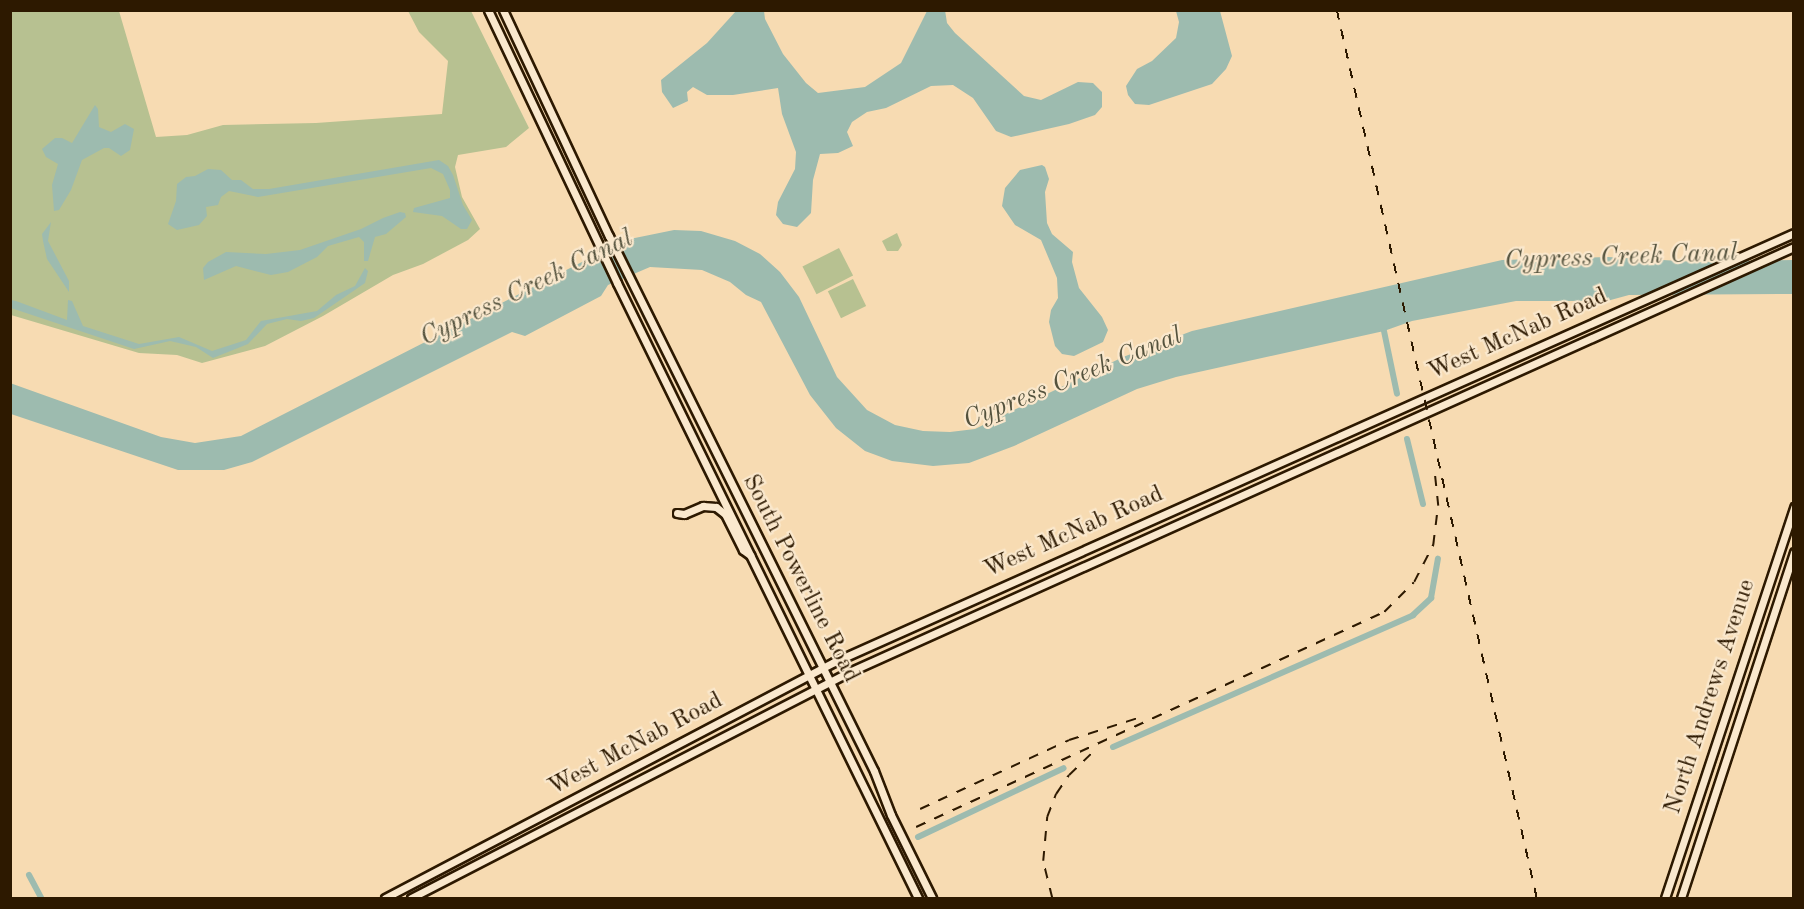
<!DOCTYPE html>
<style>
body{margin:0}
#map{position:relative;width:1804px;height:909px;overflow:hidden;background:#f7dbb2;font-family:"Old Standard TT",serif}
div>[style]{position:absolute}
.green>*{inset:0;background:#b7c191;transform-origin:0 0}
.water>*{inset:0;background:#9dbbaf}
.canal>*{height:6px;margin:-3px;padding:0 3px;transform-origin:3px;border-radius:3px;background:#9dbbaf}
.roads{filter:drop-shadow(2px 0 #2d1900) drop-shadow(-2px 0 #2d1900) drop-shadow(0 2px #2d1900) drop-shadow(0 -2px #2d1900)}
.secondary>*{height:7px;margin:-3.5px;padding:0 3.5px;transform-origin:3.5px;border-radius:3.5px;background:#fae8cd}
.rail>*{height:1.5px;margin-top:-0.75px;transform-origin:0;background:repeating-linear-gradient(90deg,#2d1900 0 10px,transparent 0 20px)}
span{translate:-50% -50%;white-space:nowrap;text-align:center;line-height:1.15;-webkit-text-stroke:4.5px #fae8cd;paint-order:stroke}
.street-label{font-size:24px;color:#2d1900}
.water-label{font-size:26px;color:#54523d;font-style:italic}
.frame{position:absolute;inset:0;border:12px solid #2d1900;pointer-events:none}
</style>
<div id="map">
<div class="green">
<div style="clip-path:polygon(10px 11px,119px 11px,156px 137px,187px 135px,223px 125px,316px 123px,442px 114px,448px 61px,419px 32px,408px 11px,471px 11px,529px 128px,506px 147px,458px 155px,455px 167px,462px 197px,480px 229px,468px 240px,423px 264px,393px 275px,323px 316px,265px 346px,202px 363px,177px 355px,139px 353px,11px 315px)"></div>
<div style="clip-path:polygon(897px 233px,902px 245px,898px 251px,887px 251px,882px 241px)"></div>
<div style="left:839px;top:248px;width:31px;height:41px;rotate:63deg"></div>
<div style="left:853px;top:279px;width:30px;height:28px;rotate:64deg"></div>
</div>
<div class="water">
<div style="clip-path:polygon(764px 11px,765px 19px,783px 54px,806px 83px,818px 93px,865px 87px,901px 63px,927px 11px,945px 10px,947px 23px,955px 33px,1024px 96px,1041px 100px,1078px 82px,1093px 83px,1102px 92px,1102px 107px,1095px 115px,1069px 124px,1011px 137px,996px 131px,973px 98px,953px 85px,931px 86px,886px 108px,867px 112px,852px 122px,847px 132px,853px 146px,838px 153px,820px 154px,813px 180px,811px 213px,797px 227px,783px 224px,776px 215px,778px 202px,795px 169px,796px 152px,782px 114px,778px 88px,733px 95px,707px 95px,693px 87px,687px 92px,688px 101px,673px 108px,662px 92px,661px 80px,707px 43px,736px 11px)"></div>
<div style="clip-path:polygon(1176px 11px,1220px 11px,1232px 56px,1226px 69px,1212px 84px,1149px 105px,1135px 104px,1128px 95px,1126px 86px,1137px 69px,1152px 61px,1176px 38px,1179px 22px)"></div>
<div style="clip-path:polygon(95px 105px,98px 109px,99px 127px,111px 132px,125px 124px,134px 129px,130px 150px,121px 156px,109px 148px,104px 148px,82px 160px,71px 190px,59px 210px,54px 211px,52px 185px,58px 164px,46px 157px,42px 149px,55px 138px,62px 138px,72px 143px)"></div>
<div style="clip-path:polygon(439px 160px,448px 166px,453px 175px,463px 205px,472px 220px,467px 229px,461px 229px,442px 216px,413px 212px,414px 208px,450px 198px,450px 190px,443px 174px,431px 168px,258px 197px,229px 191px,221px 197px,218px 205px,206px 207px,207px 216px,199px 225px,177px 230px,168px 224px,176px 201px,177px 184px,186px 177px,195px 176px,208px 169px,221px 170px,232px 180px,241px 180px,253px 189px,269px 189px)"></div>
<div style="clip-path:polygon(1042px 165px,1045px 167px,1049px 179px,1045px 192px,1047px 223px,1052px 234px,1073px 252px,1072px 262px,1079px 288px,1102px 317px,1108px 330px,1103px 342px,1074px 356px,1062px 354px,1055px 346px,1049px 322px,1051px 310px,1058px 298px,1057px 278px,1041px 240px,1015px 225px,1002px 206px,1005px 188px,1020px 170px)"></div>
<div style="clip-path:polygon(400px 212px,405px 213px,406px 217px,386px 234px,375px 237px,368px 261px,364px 261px,364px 242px,359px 237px,328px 246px,317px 257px,288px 272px,271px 275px,236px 266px,204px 280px,203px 268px,208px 262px,226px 252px,266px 254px,300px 250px,361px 229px,383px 218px)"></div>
<div style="clip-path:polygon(51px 222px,48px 241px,69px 281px,69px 292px,47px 259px,43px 241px,42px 234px)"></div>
<div style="clip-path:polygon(674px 230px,701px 231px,735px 241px,760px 254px,780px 272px,799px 297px,837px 377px,867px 410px,895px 425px,923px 431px,950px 432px,975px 429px,1123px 357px,1192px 331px,1502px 260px,1608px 257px,1699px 262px,1793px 260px,1793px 294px,1629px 295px,1607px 301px,1516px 301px,1412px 321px,1384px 331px,1176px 377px,1137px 389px,1014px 446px,969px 463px,933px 466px,892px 461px,865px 451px,836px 428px,810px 395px,761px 302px,746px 295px,730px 282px,702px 270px,650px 267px,608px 285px,601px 296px,525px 336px,512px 332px,252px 462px,224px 470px,178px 470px,11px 414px,10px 383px,161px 437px,195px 443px,241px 436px,625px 240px)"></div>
<div style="clip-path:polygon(365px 268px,368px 271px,365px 283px,314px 318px,301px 321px,287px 319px,267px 324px,248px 344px,213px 358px,196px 347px,170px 341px,134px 349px,11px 308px,11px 300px,16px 301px,67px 320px,68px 300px,72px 301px,83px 326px,139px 344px,179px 337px,212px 351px,246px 340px,261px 321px,317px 311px,336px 295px,355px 286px)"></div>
</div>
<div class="canal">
<div style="left:1384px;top:331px;width:64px;rotate:78.3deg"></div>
<div style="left:1407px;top:439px;width:67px;rotate:76.2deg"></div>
<div style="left:1113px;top:747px;width:328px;rotate:-23.7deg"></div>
<div style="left:1413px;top:615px;width:25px;rotate:-43deg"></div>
<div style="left:1431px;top:598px;width:40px;rotate:-80deg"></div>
<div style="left:918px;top:837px;width:161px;rotate:-25.3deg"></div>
<div style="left:29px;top:875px;width:26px;rotate:62deg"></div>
</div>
<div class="roads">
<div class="secondary">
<div style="left:488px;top:10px;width:302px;rotate:64.7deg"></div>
<div style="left:617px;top:283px;width:685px;rotate:63.92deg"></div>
<div style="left:503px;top:10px;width:250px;rotate:64.9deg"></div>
<div style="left:609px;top:236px;width:597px;rotate:63.65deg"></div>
<div style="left:874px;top:771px;width:47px;rotate:68.9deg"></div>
<div style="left:891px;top:815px;width:93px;rotate:63.7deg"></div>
<div style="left:677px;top:513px;width:7px;rotate:8deg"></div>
<div style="left:684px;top:514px;width:21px;rotate:-23deg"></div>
<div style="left:703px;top:506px;width:13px;rotate:4deg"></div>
<div style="left:716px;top:507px;width:11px;rotate:38deg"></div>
<div style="left:725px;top:514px;width:40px;rotate:63.4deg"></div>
<div style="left:743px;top:550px;width:9px;rotate:36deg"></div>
<div style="left:385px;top:898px;width:507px;rotate:-27.73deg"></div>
<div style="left:834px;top:662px;width:1051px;rotate:-24.08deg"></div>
<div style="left:411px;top:898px;width:491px;rotate:-27.3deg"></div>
<div style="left:847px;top:673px;width:1038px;rotate:-24.22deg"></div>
<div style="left:1665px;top:898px;width:412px;rotate:-71.7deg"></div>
<div style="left:1681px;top:898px;width:364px;rotate:-71.9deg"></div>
</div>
</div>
<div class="rail">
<div style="left:1337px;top:10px;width:910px;rotate:77.31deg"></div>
<div style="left:920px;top:809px;width:164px;rotate:-24.8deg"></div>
<div style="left:1069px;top:740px;width:76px;rotate:-17.7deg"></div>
<div style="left:916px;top:827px;width:515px;rotate:-24.67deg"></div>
<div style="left:1384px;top:612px;width:42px;rotate:-45deg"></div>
<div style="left:1414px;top:582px;width:42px;rotate:-62.8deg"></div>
<div style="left:1433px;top:545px;width:39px;rotate:-83deg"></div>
<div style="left:1438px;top:506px;width:38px;rotate:-96deg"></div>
<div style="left:1052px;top:898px;width:38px;rotate:-104deg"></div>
<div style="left:1043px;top:861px;width:44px;rotate:-84.8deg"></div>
<div style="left:1047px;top:817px;width:25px;rotate:-69deg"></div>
<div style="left:1056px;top:794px;width:23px;rotate:-56deg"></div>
<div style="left:1069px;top:775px;width:35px;rotate:-44deg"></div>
</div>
<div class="street-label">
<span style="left:1518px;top:335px;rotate:-24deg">West McNab Road</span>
<span style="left:1074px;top:533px;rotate:-24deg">West McNab Road</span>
<span style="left:800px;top:579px;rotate:63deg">South Powerline Road</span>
<span style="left:1711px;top:697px;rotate:-72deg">North Andrews Avenue</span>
<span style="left:636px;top:745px;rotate:-28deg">West McNab Road</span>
</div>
<div class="water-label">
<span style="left:1621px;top:258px;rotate:-2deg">Cypress Creek Canal</span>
<span style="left:527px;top:289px;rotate:-26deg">Cypress Creek Canal</span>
<span style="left:1073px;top:379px;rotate:-22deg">Cypress Creek Canal</span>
</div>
<div class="frame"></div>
</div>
